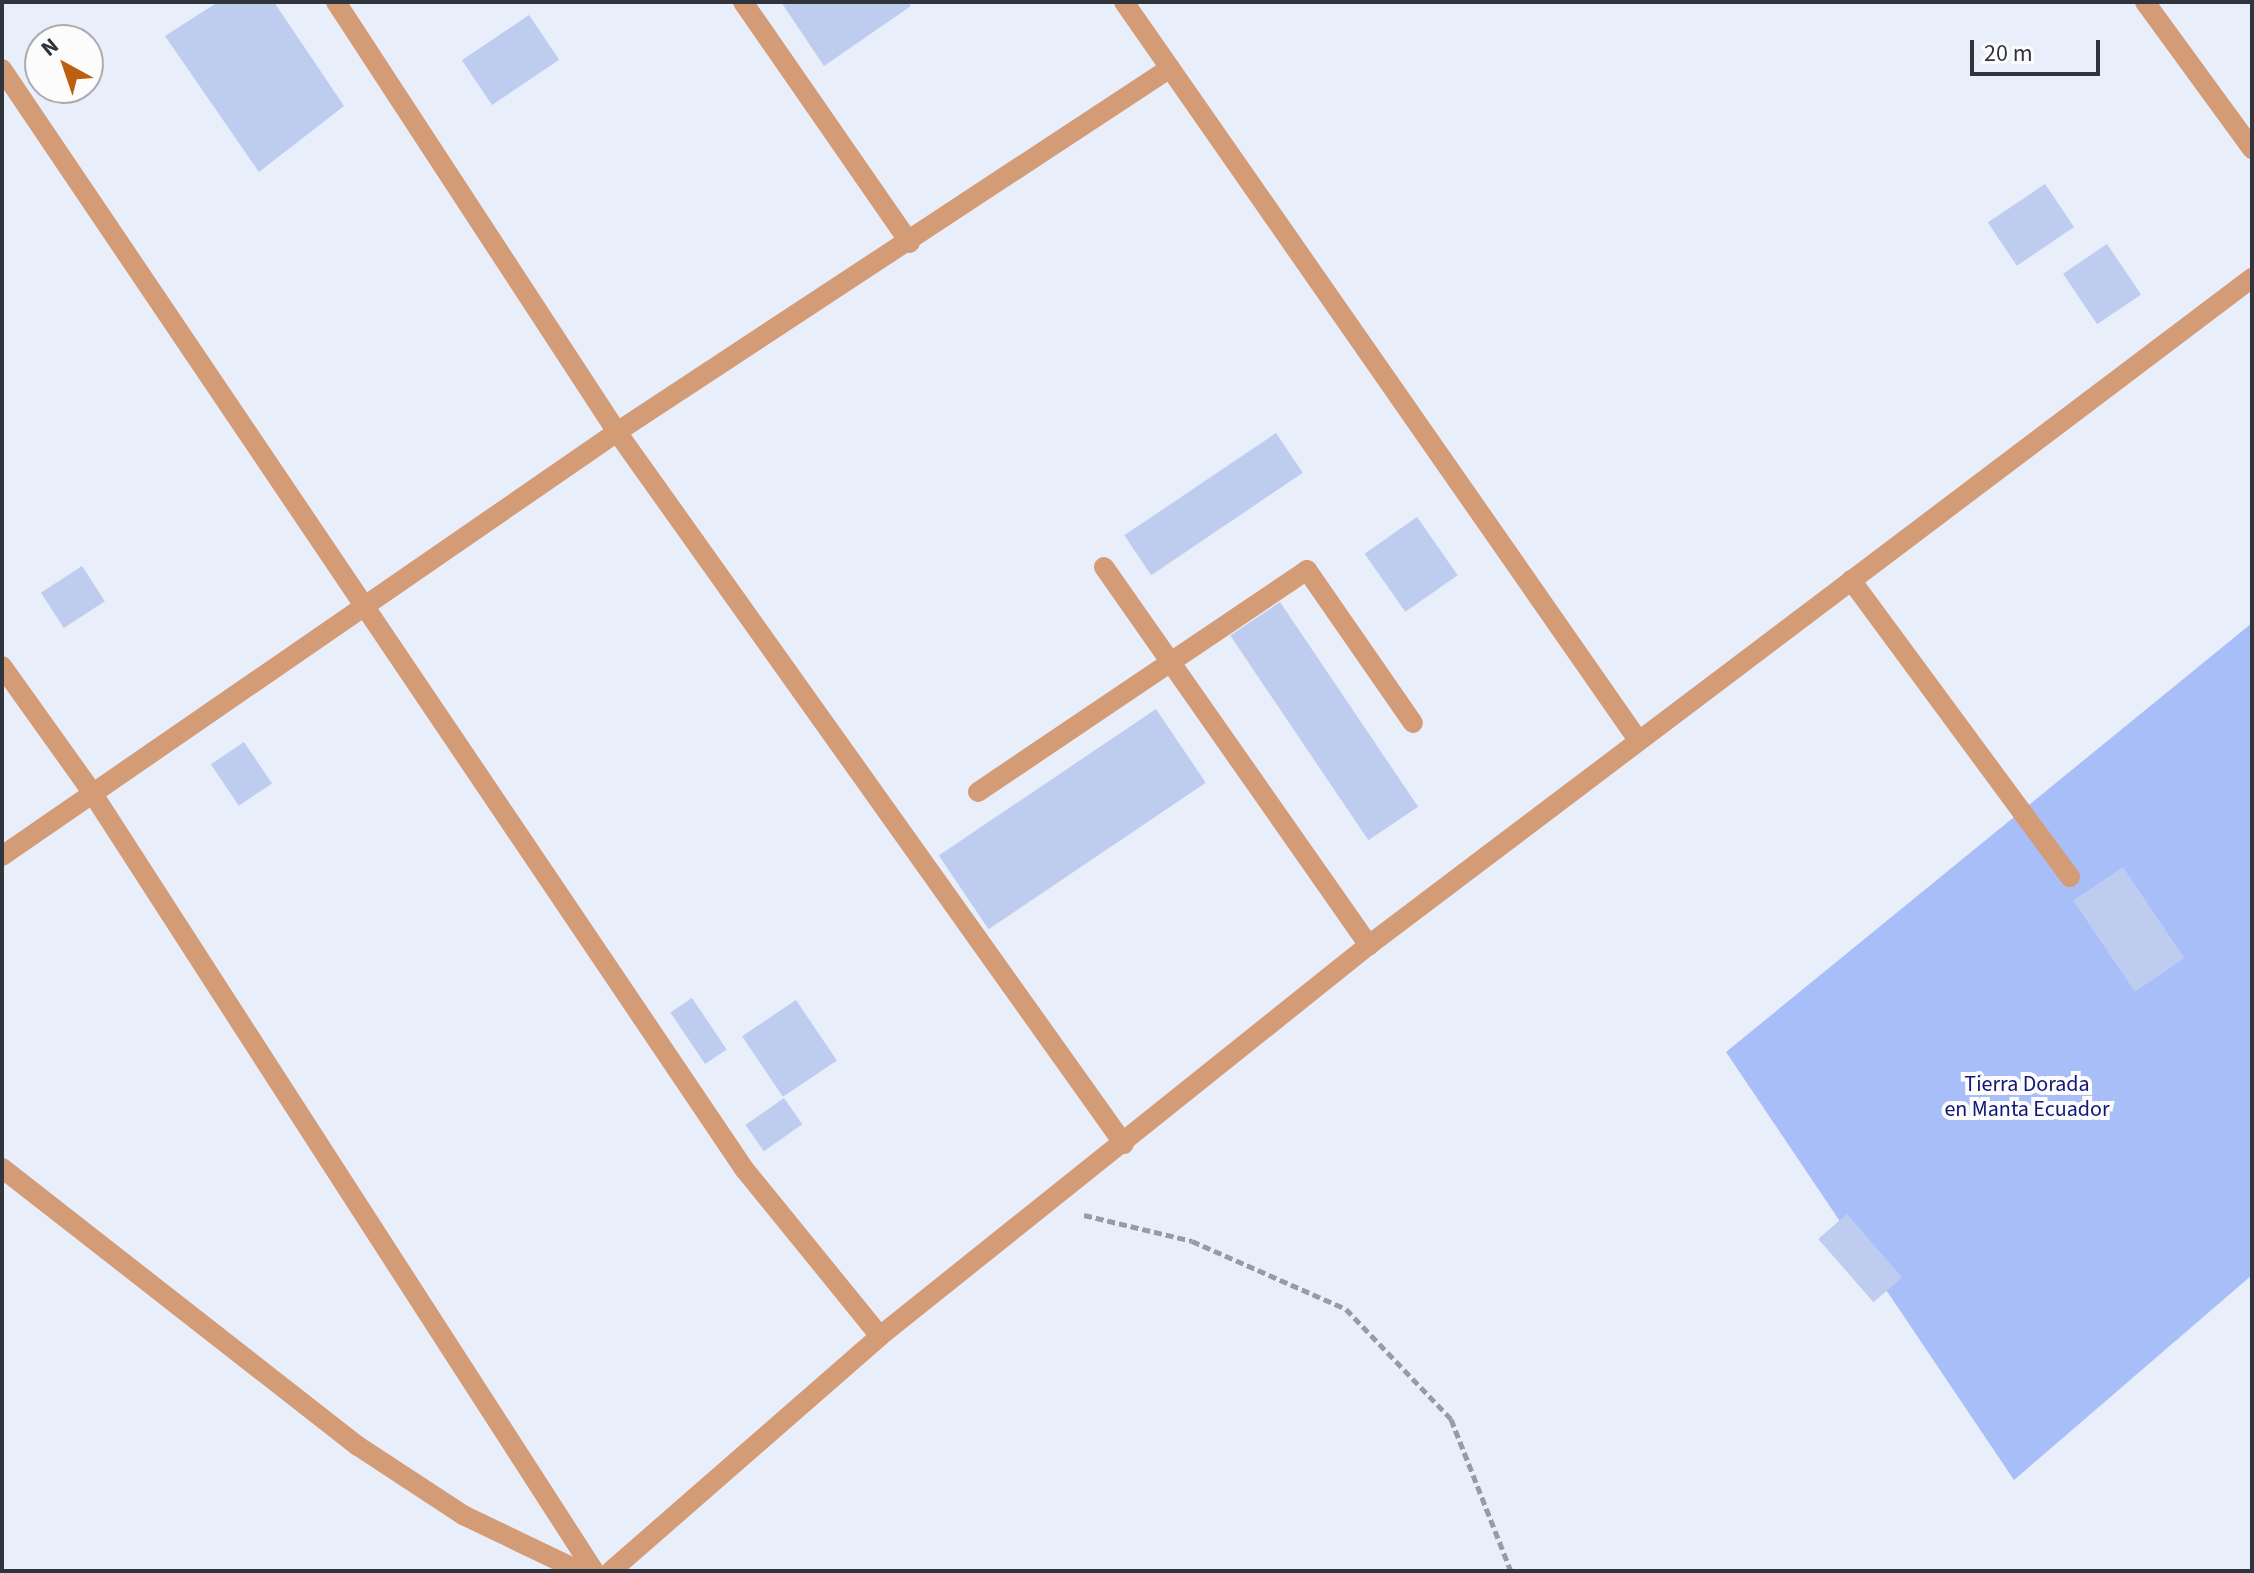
<!DOCTYPE html>
<style>
body{margin:0}
#map{position:relative;width:2254px;height:1573px;overflow:hidden;background:#e9eefb;font-family:"Source Sans 3",sans-serif}
div>[style]{position:absolute}
.green>*{inset:0;background:#a8bef9}
.building>*{inset:0;background:#beccef;transform-origin:0 0}
.path>*{height:5px;margin-top:-2.5px;transform-origin:0;background:repeating-linear-gradient(90deg,#969ba5 0 8px,transparent 0 12px)}
.service>*{height:20px;margin:-10px;padding:0 10px;transform-origin:10px;border-radius:10px;background:#d49b77}
.minor>*{height:20px;margin:-10px;padding:0 10px;transform-origin:10px;border-radius:10px;background:#d49b77}
span{translate:-50% -50%;white-space:nowrap;text-align:center;line-height:1.15;-webkit-text-stroke:8px #fcfcfc;paint-order:stroke}
.park-label{font-size:22px;color:#101778}
.frame{position:absolute;inset:0;border:4px solid #30343c;pointer-events:none}
.north{position:absolute;left:24px;top:24px;width:80px;height:80px;box-sizing:border-box;background:#fcfcfc;border:2px solid #aaacaf;border-radius:50%;rotate:320deg;font-size:22px;font-weight:700;line-height:32px;text-align:center;color:#30343c}
.north::after{content:'';display:block;margin:auto;width:28px;height:36px;background:#bc5f0f;clip-path:polygon(50% 0,100% 100%,50% 72%,0 100%)}
.scale{position:absolute;left:1970px;top:40px;width:130px;height:36px;box-sizing:border-box;border:4px solid #30343c;border-top:0;padding-left:10px;font-size:24px;line-height:28px;white-space:nowrap;color:#30343c;-webkit-text-stroke:6px #fcfcfc;paint-order:stroke}
</style>
<div id="map">
<div class="green">
<div style="clip-path:polygon(2252px 623px,2252px 1275px,2014px 1480px,1726px 1052px)"></div>
</div>
<div class="building">
<div style="clip-path:polygon(218px 2px,274px 2px,344px 106px,259px 172px,165px 36px)"></div>
<div style="clip-path:polygon(781px 2px,908px 2px,911px 6px,824px 66px)"></div>
<div style="left:529px;top:15px;width:54px;height:81px;rotate:56deg"></div>
<div style="left:2045px;top:184px;width:52px;height:69px;rotate:56deg"></div>
<div style="left:2107px;top:244px;width:61px;height:53px;rotate:56deg"></div>
<div style="left:1276px;top:433px;width:48px;height:183px;rotate:56deg"></div>
<div style="left:1417px;top:517px;width:71px;height:64px;rotate:55deg"></div>
<div style="left:82px;top:566px;width:42px;height:49px;rotate:57deg"></div>
<div style="left:1280px;top:602px;width:247px;height:60px;rotate:56deg"></div>
<div style="left:1156px;top:709px;width:89px;height:262px;rotate:56deg"></div>
<div style="left:244px;top:742px;width:50px;height:40px;rotate:56deg"></div>
<div style="left:2123px;top:867px;width:110px;height:60px;rotate:56deg"></div>
<div style="left:692px;top:998px;width:62px;height:26px;rotate:56deg"></div>
<div style="left:796px;top:1000px;width:73px;height:65px;rotate:56deg"></div>
<div style="left:784px;top:1098px;width:32px;height:47px;rotate:55deg"></div>
<div style="left:1847px;top:1214px;width:84px;height:38px;rotate:49deg"></div>
</div>
<div class="path">
<div style="left:1084px;top:1215px;width:111px;rotate:13.5deg"></div>
<div style="left:1192px;top:1241px;width:168px;rotate:23.8deg"></div>
<div style="left:1346px;top:1309px;width:152px;rotate:46.3deg"></div>
<div style="left:1451px;top:1419px;width:163px;rotate:68.5deg"></div>
</div>
<div class="service">
<div style="left:1851px;top:580px;width:369px;rotate:53.6deg"></div>
</div>
<div class="minor">
<div style="left:336px;top:2px;width:514px;rotate:56.84deg"></div>
<div style="left:617px;top:432px;width:874px;rotate:54.55deg"></div>
<div style="left:743px;top:2px;width:293px;rotate:55.3deg"></div>
<div style="left:1124px;top:2px;width:899px;rotate:55.14deg"></div>
<div style="left:2145px;top:2px;width:182px;rotate:53.9deg"></div>
<div style="left:2px;top:69px;width:1328px;rotate:55.99deg"></div>
<div style="left:745px;top:1170px;width:214px;rotate:50.9deg"></div>
<div style="left:1104px;top:567px;width:462px;rotate:55deg"></div>
<div style="left:2px;top:666px;width:153px;rotate:54.5deg"></div>
<div style="left:91px;top:791px;width:928px;rotate:57.18deg"></div>
<div style="left:978px;top:792px;width:397px;rotate:-34deg"></div>
<div style="left:1307px;top:570px;width:186px;rotate:55.3deg"></div>
<div style="left:2px;top:856px;width:747px;rotate:-34.58deg"></div>
<div style="left:617px;top:432px;width:662px;rotate:-33.35deg"></div>
<div style="left:2px;top:1168px;width:452px;rotate:38deg"></div>
<div style="left:358px;top:1446px;width:126px;rotate:33.3deg"></div>
<div style="left:463px;top:1515px;width:130px;rotate:25.6deg"></div>
<div style="left:611px;top:1571px;width:357px;rotate:-41.1deg"></div>
<div style="left:880px;top:1336px;width:626px;rotate:-38.65deg"></div>
<div style="left:1369px;top:945px;width:1107px;rotate:-37.07deg"></div>
</div>
<div class="park-label">
<span style="left:2027px;top:1097px">Tierra Dorada<br>en Manta Ecuador</span>
</div>
<div class="frame"></div>
<div class="north">N</div>
<div class="scale">20 m</div>
</div>
